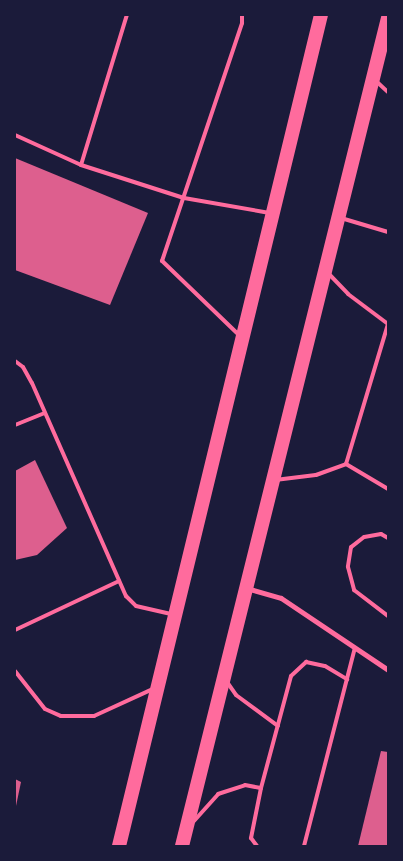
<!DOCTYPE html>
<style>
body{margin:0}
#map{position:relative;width:403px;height:861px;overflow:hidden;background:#1b1b3a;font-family:"Fira Sans Condensed",sans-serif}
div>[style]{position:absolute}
.building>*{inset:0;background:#dd5f8e}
.service>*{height:4px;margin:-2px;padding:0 2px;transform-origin:2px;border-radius:2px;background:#ff6b9d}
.minor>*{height:5px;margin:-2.5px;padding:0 2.5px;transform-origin:2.5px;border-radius:2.5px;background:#ff6b9d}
.trunk>*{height:14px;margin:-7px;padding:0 7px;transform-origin:7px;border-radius:7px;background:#ff6b9d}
span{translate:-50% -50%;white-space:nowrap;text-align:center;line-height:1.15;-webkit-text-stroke:4.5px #1b1b3a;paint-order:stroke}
.frame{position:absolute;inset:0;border:16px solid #1b1b3a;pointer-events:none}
</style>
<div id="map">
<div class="building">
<div style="clip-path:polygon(15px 158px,148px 213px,110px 305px,15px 270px)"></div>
<div style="clip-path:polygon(35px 460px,67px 528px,37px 555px,15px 560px,15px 471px)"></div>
<div style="clip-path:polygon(381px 751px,388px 752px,388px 846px,358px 846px)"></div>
<div style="clip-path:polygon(15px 779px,21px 782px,16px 806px,15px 806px)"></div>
</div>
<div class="service">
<div style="left:376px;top:81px;width:16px;rotate:43deg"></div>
<div style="left:15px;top:135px;width:72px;rotate:24.4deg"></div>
<div style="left:81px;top:165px;width:108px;rotate:17.8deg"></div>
<div style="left:184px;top:198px;width:87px;rotate:9.9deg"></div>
<div style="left:81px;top:165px;width:157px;rotate:-73deg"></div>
<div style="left:341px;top:218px;width:49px;rotate:16.6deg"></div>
<div style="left:328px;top:273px;width:29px;rotate:46deg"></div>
<div style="left:348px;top:294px;width:50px;rotate:36.9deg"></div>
<div style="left:239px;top:335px;width:107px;rotate:-136.1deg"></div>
<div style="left:162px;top:261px;width:251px;rotate:-71.4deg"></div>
<div style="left:242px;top:23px;width:8px;rotate:-90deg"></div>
<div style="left:15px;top:361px;width:10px;rotate:37deg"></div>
<div style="left:23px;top:367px;width:18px;rotate:61deg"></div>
<div style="left:32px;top:383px;width:233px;rotate:66.2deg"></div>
<div style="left:126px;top:596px;width:14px;rotate:45deg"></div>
<div style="left:136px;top:606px;width:37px;rotate:13deg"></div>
<div style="left:15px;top:425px;width:32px;rotate:-22deg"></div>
<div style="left:346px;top:464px;width:146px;rotate:-73.3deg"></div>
<div style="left:346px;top:464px;width:49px;rotate:30.8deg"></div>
<div style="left:275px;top:480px;width:41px;rotate:-7deg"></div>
<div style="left:316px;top:475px;width:32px;rotate:-20deg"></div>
<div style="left:388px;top:538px;width:8px;rotate:-150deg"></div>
<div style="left:381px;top:534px;width:17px;rotate:170deg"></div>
<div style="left:364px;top:537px;width:16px;rotate:142deg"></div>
<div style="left:351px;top:547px;width:20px;rotate:99deg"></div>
<div style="left:348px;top:567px;width:24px;rotate:75deg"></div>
<div style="left:354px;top:590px;width:43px;rotate:37.4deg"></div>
<div style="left:15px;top:630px;width:115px;rotate:-25.2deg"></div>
<div style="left:15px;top:671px;width:48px;rotate:51.7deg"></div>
<div style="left:45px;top:709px;width:17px;rotate:24deg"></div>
<div style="left:61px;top:716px;width:33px"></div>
<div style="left:94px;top:716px;width:65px;rotate:-24.6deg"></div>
<div style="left:227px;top:682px;width:16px;rotate:55deg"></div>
<div style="left:236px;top:695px;width:52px;rotate:36.4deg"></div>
<div style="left:194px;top:821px;width:36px;rotate:-48deg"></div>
<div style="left:218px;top:794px;width:28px;rotate:-18deg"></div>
<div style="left:245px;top:785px;width:16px;rotate:11deg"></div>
<div style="left:257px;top:846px;width:10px;rotate:-127deg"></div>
<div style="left:251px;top:838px;width:51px;rotate:-78.7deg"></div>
<div style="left:261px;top:788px;width:116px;rotate:-75deg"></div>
<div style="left:291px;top:676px;width:21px;rotate:-43deg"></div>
<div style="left:306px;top:662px;width:19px;rotate:12deg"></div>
<div style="left:325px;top:666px;width:26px;rotate:31deg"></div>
<div style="left:304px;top:846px;width:204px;rotate:-75.6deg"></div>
</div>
<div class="minor">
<div style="left:246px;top:588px;width:36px;rotate:16deg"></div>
<div style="left:281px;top:598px;width:129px;rotate:33.9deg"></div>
</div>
<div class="trunk">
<div style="left:119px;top:846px;width:855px;rotate:-76.34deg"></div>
<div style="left:182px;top:846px;width:853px;rotate:-76.03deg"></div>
</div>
<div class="frame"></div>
</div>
